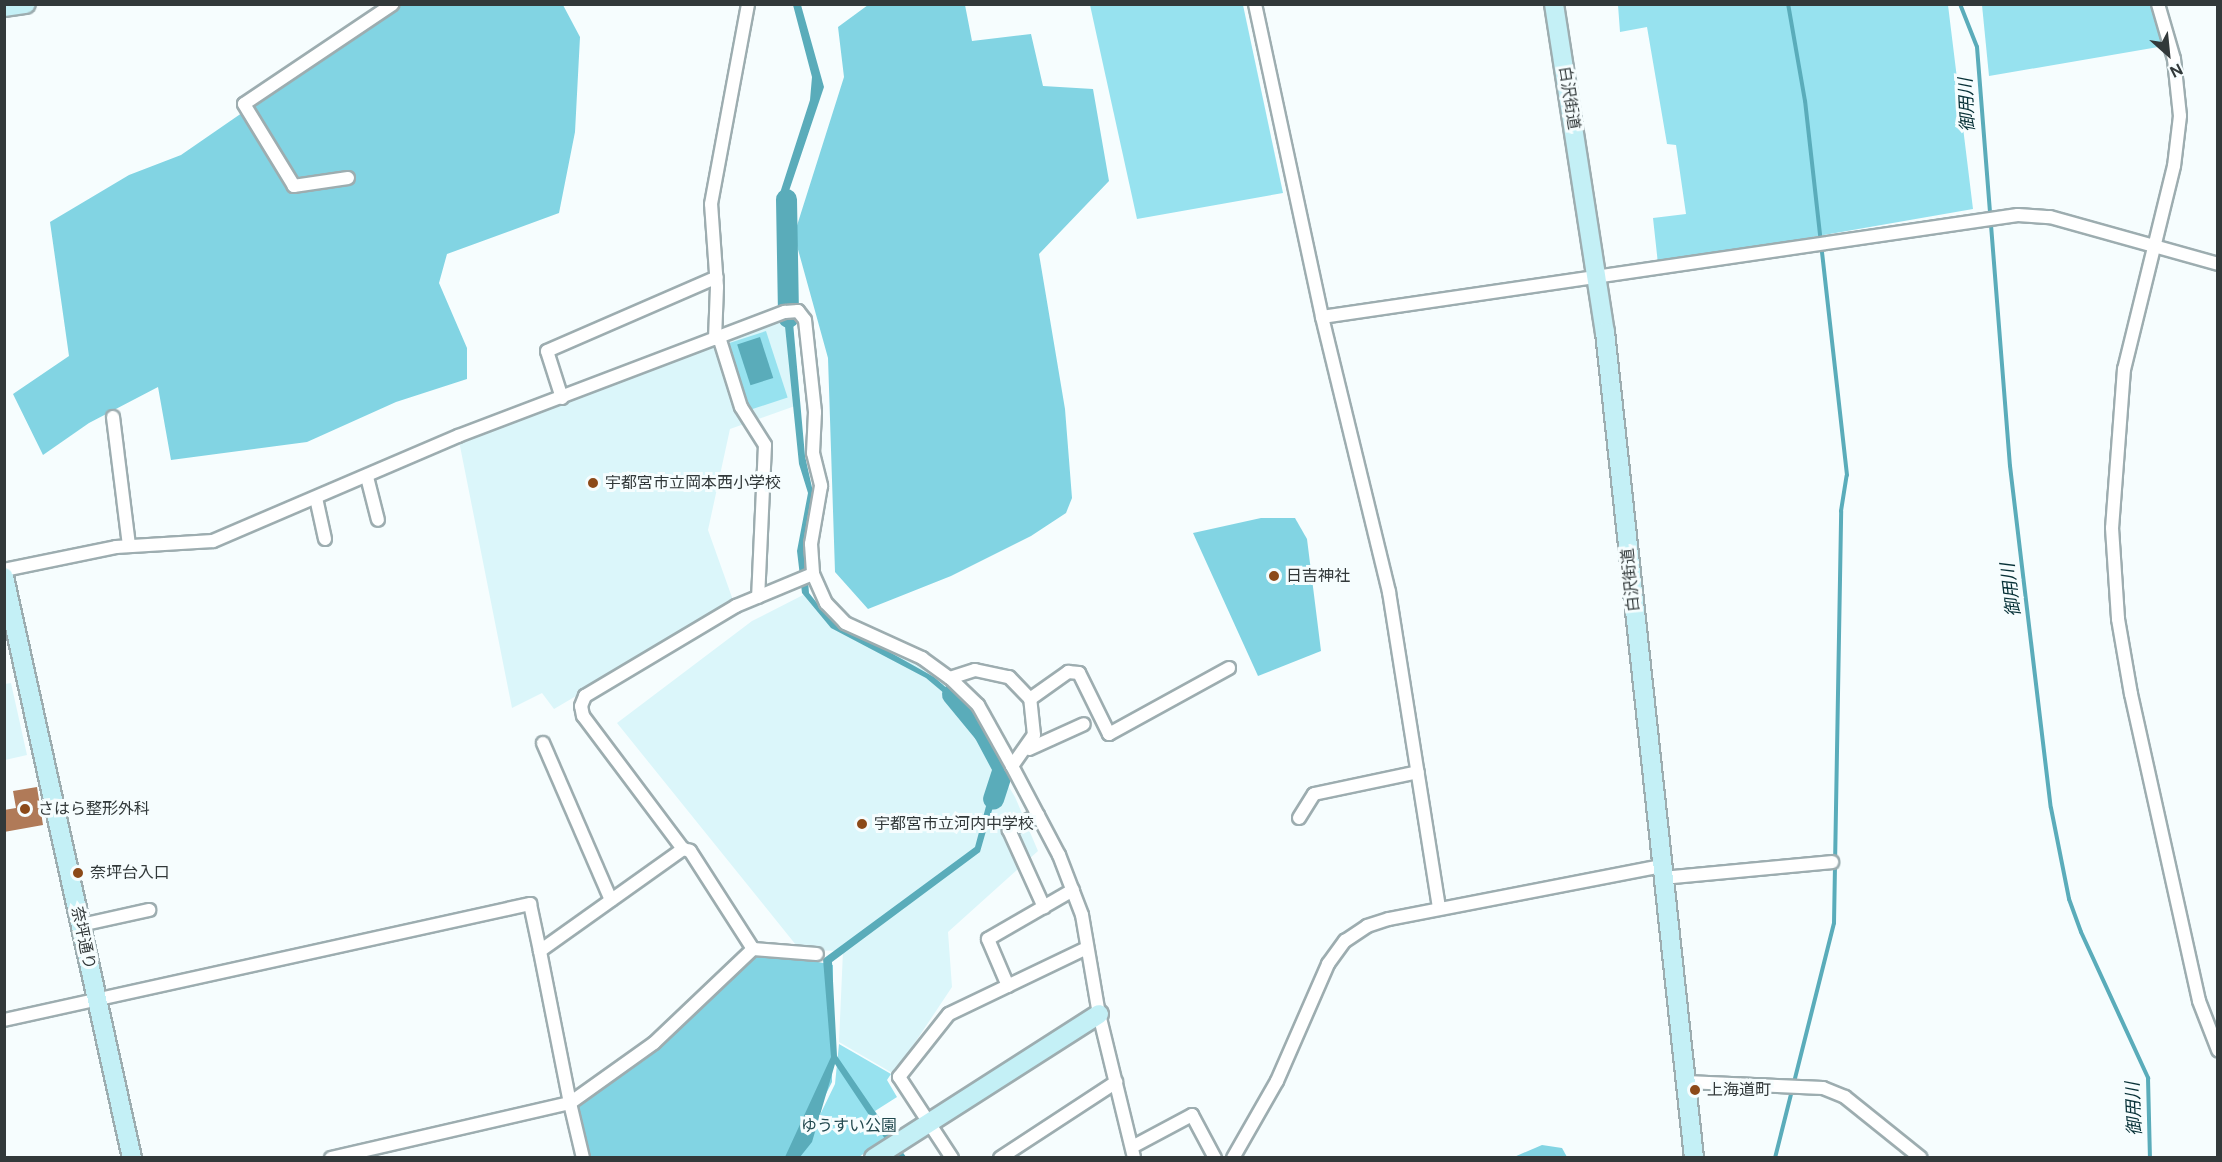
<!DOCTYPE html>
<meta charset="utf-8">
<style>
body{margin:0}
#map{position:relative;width:2222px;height:1162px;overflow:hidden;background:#f6fdfe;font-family:"DM Sans","Noto Sans JP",sans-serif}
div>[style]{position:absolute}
.built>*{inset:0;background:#dbf6fa}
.green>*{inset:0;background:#97e2ef;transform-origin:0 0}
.forest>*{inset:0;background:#82d4e3}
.water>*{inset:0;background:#5aacba;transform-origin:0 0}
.stream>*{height:4px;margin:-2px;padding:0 2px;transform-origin:2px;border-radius:2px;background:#5aacba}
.river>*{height:21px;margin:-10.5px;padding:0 10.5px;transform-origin:10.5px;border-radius:10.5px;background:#5aacba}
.building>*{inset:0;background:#b07a58}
.roads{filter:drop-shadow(2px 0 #9dadb0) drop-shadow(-2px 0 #9dadb0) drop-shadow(0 2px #9dadb0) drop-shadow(0 -2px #9dadb0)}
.street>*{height:12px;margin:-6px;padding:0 6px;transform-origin:6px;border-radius:6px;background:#fff}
.secondary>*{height:18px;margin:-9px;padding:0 9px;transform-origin:9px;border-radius:9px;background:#c4f0f6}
.dots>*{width:16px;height:16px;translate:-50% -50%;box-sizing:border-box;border:3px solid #f6fdfe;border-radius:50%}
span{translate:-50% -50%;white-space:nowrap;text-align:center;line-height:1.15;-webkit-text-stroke:6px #f6fdfe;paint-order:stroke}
.street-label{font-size:16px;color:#32393a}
.poi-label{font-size:16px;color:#32393a}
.left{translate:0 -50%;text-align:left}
.park-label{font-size:16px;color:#21484e}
.water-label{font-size:18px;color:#073137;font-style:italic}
.frame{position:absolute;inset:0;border:6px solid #32393a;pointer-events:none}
.north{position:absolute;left:2138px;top:24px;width:60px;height:60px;-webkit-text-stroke:4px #f6fdfe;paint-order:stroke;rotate:153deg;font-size:16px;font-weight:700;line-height:24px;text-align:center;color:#32393a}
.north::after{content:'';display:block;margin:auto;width:21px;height:27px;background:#32393a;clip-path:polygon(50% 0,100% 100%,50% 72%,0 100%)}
</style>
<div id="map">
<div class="built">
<div style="clip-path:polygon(785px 312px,795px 406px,730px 429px,708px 530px,734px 603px,554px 709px,542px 693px,512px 708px,458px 436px)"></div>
<div style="clip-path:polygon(807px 593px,833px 627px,942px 675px,1015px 797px,1038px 851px,948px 932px,952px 987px,894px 1074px,839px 1042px,843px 951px,800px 950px,617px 723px,752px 621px)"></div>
<div style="clip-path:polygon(11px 683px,27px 755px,5px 760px,5px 684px)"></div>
</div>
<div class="green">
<div style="clip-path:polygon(1090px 5px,1243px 5px,1283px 193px,1137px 219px)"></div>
<div style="clip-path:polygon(1618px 5px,1948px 5px,1973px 209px,1658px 264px,1653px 218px,1686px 214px,1676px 145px,1667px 144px,1647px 27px,1620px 32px)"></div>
<div style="clip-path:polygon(1982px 5px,2151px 5px,2164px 46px,1989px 76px)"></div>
<div style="left:766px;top:331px;width:70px;height:41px;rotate:72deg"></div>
<div style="clip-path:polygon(839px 1044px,891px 1074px,887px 1080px,897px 1097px,875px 1111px,891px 1135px,859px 1157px,799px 1158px,835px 1084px)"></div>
</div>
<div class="forest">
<div style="clip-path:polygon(398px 5px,563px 5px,580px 37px,575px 132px,559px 213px,447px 254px,439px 283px,467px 348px,467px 379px,396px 402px,307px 442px,171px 460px,158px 387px,89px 423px,43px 455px,13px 394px,69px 356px,50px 222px,129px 175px,181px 155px)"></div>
<div style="clip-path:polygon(868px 5px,965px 5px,972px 41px,1031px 34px,1043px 86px,1093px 89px,1109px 181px,1039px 254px,1065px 409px,1072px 498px,1066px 513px,1031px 536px,951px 576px,868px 609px,835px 572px,828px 358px,794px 235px,844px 77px,838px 27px)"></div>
<div style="clip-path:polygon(1261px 518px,1295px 518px,1307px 539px,1321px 651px,1258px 676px,1193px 533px)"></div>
<div style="clip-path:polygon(753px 949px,833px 965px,832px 1082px,794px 1157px,583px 1157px,574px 1107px,654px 1043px)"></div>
<div style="clip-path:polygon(1542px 1145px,1562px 1148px,1567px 1157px,1514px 1157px)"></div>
</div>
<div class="water">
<div style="clip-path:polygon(793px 5px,801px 5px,824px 87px,788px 194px,792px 227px,783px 227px,780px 193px,810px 100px,812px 77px)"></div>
<div style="clip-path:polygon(781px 287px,790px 289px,805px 456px,815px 501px,807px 568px,809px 593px,829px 618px,934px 677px,965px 704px,1003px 772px,980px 852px,832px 962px,837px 1056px,906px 1157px,897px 1157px,835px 1064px,812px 1142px,800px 1157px,785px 1157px,831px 1057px,823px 959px,975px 847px,996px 769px,964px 710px,926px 678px,831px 628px,802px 593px,797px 551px,808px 493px,799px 464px)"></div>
<div style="left:760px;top:337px;width:43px;height:24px;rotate:72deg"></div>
</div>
<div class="stream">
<div style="left:1960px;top:4px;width:46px;rotate:68.4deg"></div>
<div style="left:1977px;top:47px;width:420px;rotate:85.5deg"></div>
<div style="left:2010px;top:466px;width:344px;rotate:83.2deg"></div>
<div style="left:2051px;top:808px;width:93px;rotate:78.8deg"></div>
<div style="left:2069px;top:899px;width:35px;rotate:70deg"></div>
<div style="left:2081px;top:932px;width:161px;rotate:65.3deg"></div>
<div style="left:2148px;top:1078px;width:80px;rotate:88.6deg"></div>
<div style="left:1775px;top:1158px;width:242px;rotate:-75.9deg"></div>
<div style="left:1834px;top:923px;width:412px;rotate:-89deg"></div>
<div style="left:1841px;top:511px;width:36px;rotate:-81deg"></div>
<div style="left:1847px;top:475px;width:376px;rotate:-96.4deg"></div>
<div style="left:1805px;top:101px;width:98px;rotate:-99.9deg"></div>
</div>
<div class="river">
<div style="left:786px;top:199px;width:118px;rotate:89deg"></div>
<div style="left:952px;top:694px;width:50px;rotate:50.6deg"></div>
<div style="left:984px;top:733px;width:40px;rotate:62deg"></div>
<div style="left:1003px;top:768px;width:32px;rotate:108deg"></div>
</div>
<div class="building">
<div style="clip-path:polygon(37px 787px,43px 825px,4px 832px,4px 810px,16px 808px,13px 791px)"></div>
</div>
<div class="roads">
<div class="street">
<div style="left:1255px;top:4px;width:320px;rotate:77.9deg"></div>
<div style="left:1322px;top:317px;width:703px;rotate:-8.34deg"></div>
<div style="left:2018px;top:215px;width:32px;rotate:4deg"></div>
<div style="left:2050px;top:217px;width:174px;rotate:15.6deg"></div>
<div style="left:2158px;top:4px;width:57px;rotate:73.8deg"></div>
<div style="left:2174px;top:59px;width:57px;rotate:84deg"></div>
<div style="left:2180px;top:116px;width:50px;rotate:96.8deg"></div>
<div style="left:2174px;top:166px;width:209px;rotate:103.8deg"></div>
<div style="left:2124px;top:369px;width:159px;rotate:94.3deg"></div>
<div style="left:2112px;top:528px;width:91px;rotate:86.2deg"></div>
<div style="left:2118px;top:619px;width:76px;rotate:80.2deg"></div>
<div style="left:2131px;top:694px;width:314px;rotate:77.5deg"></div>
<div style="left:2199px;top:1001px;width:53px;rotate:68.8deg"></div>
<div style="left:348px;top:178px;width:55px;rotate:171.6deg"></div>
<div style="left:294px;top:186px;width:96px;rotate:-121.4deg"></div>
<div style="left:244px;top:104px;width:179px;rotate:-33.9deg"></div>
<div style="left:1322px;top:317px;width:283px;rotate:76.3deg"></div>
<div style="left:1389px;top:592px;width:320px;rotate:81deg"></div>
<div style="left:719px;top:337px;width:73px;rotate:72.6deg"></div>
<div style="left:741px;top:407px;width:45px;rotate:57.7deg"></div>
<div style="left:765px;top:445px;width:152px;rotate:92.6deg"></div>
<div style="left:715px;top:339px;width:52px;rotate:-87.8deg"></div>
<div style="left:717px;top:287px;width:83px;rotate:-94.1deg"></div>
<div style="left:711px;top:204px;width:203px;rotate:-79.5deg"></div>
<div style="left:562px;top:398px;width:49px;rotate:-107.7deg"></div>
<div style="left:547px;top:351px;width:185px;rotate:-23.5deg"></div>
<div style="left:113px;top:417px;width:129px;rotate:82.9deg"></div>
<div style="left:367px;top:477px;width:44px;rotate:75.7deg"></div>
<div style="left:316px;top:498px;width:42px;rotate:77.6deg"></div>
<div style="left:4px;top:570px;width:114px;rotate:-11.6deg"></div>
<div style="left:116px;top:547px;width:97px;rotate:-3.5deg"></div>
<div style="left:213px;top:541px;width:267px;rotate:-23.2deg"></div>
<div style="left:458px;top:436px;width:350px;rotate:-20.8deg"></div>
<div style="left:785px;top:312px;width:13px;rotate:-4deg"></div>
<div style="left:798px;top:311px;width:11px;rotate:52deg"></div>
<div style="left:805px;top:320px;width:93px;rotate:83.8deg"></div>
<div style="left:815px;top:412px;width:41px;rotate:92.8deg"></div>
<div style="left:813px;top:453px;width:34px;rotate:76deg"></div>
<div style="left:821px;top:486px;width:59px;rotate:99.8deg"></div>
<div style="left:811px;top:544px;width:30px;rotate:86deg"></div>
<div style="left:813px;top:574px;width:32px;rotate:66deg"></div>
<div style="left:826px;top:603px;width:28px;rotate:46deg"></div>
<div style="left:845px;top:623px;width:85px;rotate:24.4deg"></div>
<div style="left:922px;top:658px;width:34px;rotate:36deg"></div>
<div style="left:950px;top:678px;width:39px;rotate:44deg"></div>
<div style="left:978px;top:705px;width:70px;rotate:60.9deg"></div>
<div style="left:1012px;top:766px;width:101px;rotate:62.2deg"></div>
<div style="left:1059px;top:855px;width:64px;rotate:69deg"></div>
<div style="left:1082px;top:915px;width:100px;rotate:80.3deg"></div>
<div style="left:1099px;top:1014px;width:148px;rotate:76.3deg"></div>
<div style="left:950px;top:678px;width:26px;rotate:-18deg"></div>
<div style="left:975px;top:670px;width:35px;rotate:12deg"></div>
<div style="left:1009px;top:677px;width:30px;rotate:46deg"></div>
<div style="left:1030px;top:699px;width:47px;rotate:-35.4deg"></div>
<div style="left:1068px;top:672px;width:11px;rotate:5deg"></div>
<div style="left:1079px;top:673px;width:68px;rotate:63.8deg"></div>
<div style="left:1109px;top:734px;width:137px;rotate:-28.8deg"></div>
<div style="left:543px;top:743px;width:171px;rotate:66.6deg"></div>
<div style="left:1029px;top:749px;width:60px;rotate:-24.4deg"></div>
<div style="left:1012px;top:766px;width:38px;rotate:-55deg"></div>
<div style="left:1034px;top:735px;width:36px;rotate:-96deg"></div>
<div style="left:1038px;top:815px;width:33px;rotate:153deg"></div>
<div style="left:1009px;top:830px;width:85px;rotate:65.6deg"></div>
<div style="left:1299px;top:818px;width:28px;rotate:-58deg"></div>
<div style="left:1314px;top:794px;width:106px;rotate:-11.9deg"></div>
<div style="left:1663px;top:878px;width:170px;rotate:-5.4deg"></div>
<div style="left:81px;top:925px;width:70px;rotate:-12.4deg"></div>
<div style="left:753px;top:949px;width:117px;rotate:-122.7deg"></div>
<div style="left:690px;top:851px;width:7px;rotate:-164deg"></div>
<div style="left:683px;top:849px;width:166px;rotate:-126.9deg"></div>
<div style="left:583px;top:716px;width:10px;rotate:-101deg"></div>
<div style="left:581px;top:706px;width:11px;rotate:-68deg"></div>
<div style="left:585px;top:696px;width:176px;rotate:-30.8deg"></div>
<div style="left:736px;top:606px;width:83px;rotate:-22.6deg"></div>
<div style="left:1008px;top:986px;width:51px;rotate:-113.1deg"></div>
<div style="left:988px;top:939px;width:98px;rotate:-30deg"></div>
<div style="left:4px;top:1020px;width:539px;rotate:-12.44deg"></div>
<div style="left:530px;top:904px;width:48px;rotate:78deg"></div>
<div style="left:540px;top:951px;width:176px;rotate:-35.5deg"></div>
<div style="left:1686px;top:1082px;width:137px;rotate:2.5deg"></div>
<div style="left:1823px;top:1088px;width:24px;rotate:22deg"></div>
<div style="left:1845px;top:1097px;width:97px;rotate:38.8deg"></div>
<div style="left:1132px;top:1147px;width:68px;rotate:-28.1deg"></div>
<div style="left:1192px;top:1115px;width:49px;rotate:61.9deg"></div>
<div style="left:331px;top:1158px;width:245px;rotate:-13deg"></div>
<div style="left:570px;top:1103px;width:155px;rotate:-101.2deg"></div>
<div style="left:583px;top:1158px;width:57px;rotate:-103.3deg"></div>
<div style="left:570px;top:1103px;width:103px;rotate:-35.5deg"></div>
<div style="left:654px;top:1043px;width:137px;rotate:-43.5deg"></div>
<div style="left:753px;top:949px;width:64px;rotate:4.5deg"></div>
<div style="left:952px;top:1158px;width:97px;rotate:-123.2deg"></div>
<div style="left:899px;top:1077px;width:80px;rotate:-51.6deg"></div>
<div style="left:949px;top:1014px;width:153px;rotate:-25.6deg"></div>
<div style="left:1000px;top:1158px;width:139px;rotate:-33.2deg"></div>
<div style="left:1233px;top:1158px;width:89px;rotate:-60.3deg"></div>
<div style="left:1277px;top:1081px;width:128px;rotate:-66.4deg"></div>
<div style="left:1328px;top:964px;width:29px;rotate:-54deg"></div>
<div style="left:1345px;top:941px;width:27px;rotate:-34deg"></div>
<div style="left:1367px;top:926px;width:23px;rotate:-18deg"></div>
<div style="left:1389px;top:919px;width:277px;rotate:-11deg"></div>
</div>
<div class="secondary">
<div style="left:1554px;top:4px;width:332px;rotate:81.2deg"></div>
<div style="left:1605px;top:332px;width:831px;rotate:83.85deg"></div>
<div style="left:4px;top:7px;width:22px;rotate:-8deg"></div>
<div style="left:4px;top:577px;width:595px;rotate:77.58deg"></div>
<div style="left:874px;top:1158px;width:267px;rotate:-32.6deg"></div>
</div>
</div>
<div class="dots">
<div style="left:593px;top:483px;background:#8c4a19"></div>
<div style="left:1274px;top:576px;background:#8c4a19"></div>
<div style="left:25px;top:809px;background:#8c4a19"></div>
<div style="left:862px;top:824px;background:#8c4a19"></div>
<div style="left:78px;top:873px;background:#8c4a19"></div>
<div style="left:1695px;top:1090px;background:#8c4a19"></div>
</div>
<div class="street-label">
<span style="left:1569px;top:98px;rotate:81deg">白沢街道</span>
<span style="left:1631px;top:580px;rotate:-96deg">白沢街道</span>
<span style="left:83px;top:938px;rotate:78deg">奈坪通り</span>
</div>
<div class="poi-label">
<span class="left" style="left:605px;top:483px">宇都宮市立岡本西小学校</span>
<span class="left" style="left:1286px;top:576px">日吉神社</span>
<span class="left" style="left:38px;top:809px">さはら整形外科</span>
<span class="left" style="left:874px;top:824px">宇都宮市立河内中学校</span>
<span class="left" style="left:90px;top:873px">奈坪台入口</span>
<span class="left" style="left:1707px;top:1090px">上海道町</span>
</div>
<div class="park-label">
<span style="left:849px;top:1126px">ゆうすい公園</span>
</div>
<div class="water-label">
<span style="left:1967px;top:105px;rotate:-93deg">御用川</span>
<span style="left:2011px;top:590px;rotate:-97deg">御用川</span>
<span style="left:2134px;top:1109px;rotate:-93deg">御用川</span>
</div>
<div class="frame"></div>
<div class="north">N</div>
</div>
